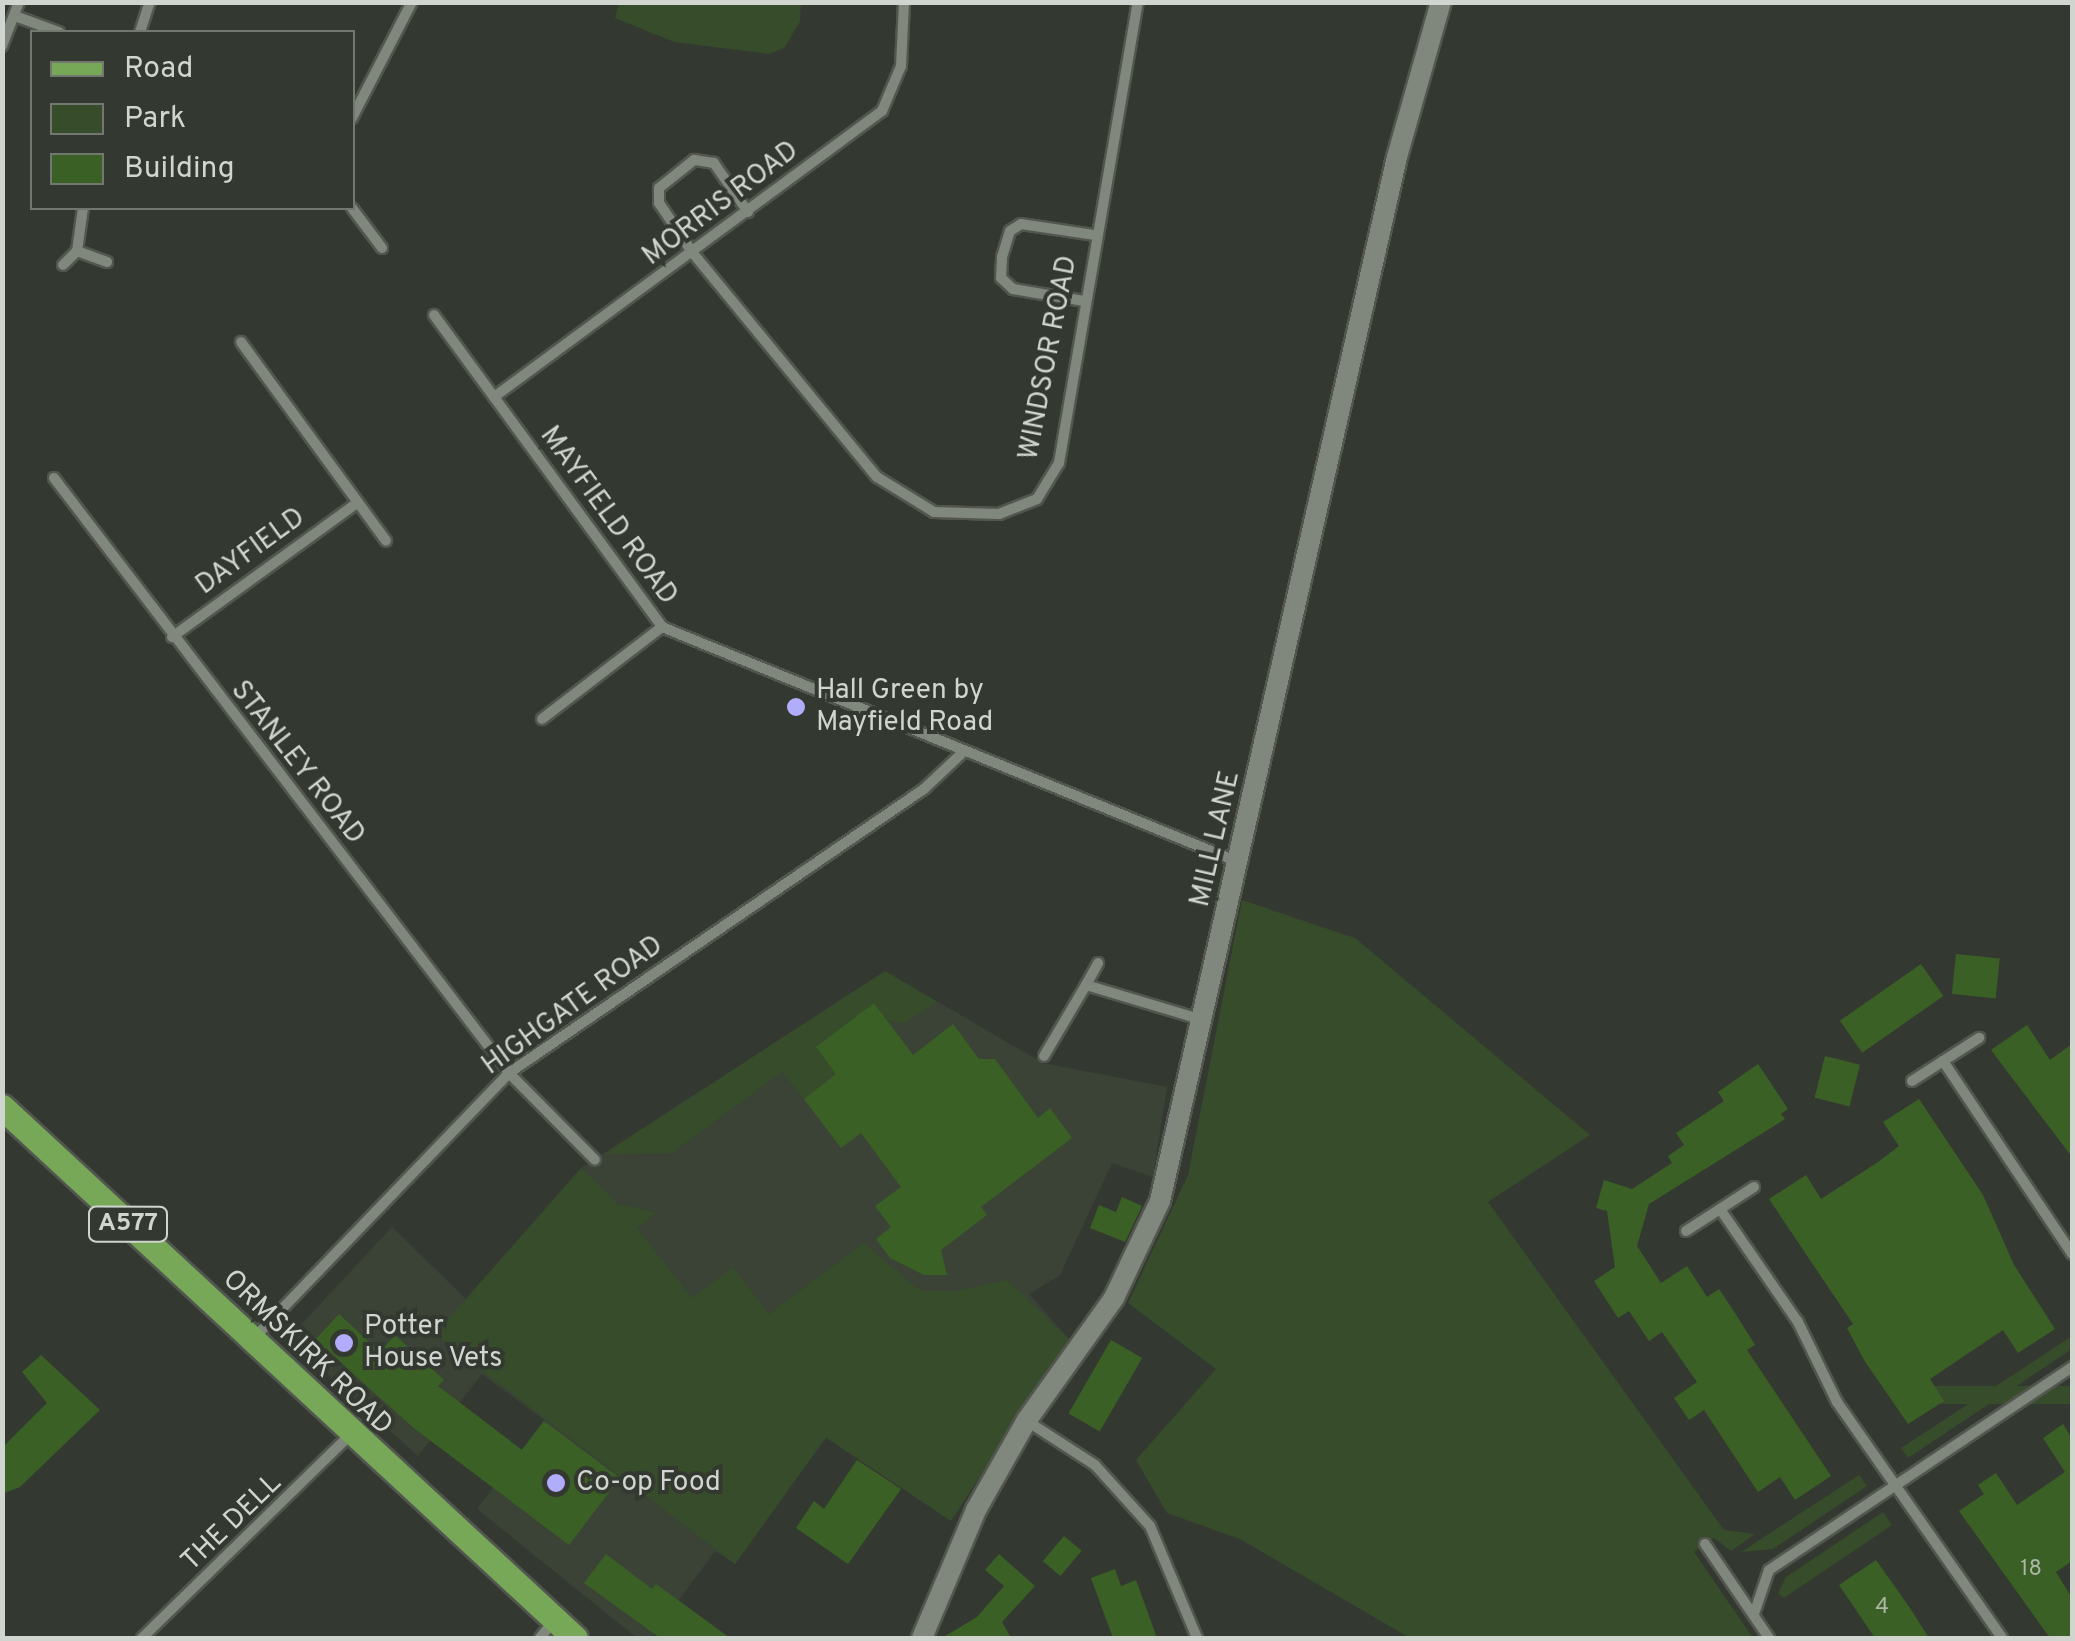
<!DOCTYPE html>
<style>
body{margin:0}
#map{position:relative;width:2075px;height:1641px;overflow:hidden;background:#333930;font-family:Overpass,sans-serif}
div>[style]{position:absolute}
.built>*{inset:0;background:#3a4335}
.green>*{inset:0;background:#364c2a;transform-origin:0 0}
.building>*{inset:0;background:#3b6026;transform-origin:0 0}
.roads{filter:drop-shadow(2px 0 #52564f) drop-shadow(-2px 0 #52564f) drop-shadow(0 2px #52564f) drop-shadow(0 -2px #52564f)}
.street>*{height:10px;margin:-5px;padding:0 5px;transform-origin:5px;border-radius:5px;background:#80877c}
.secondary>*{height:20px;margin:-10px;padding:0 10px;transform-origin:10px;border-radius:10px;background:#80877c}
.primary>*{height:25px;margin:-12.5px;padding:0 12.5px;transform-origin:12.5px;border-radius:12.5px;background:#76a858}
.dots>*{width:28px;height:28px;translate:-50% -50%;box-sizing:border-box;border:5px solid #333930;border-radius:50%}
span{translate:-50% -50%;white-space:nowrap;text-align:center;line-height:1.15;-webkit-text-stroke:8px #333930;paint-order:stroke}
.number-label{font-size:22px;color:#acb8a5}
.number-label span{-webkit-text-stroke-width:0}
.shield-label span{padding:2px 8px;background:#333930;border:2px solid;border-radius:8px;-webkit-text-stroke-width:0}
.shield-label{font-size:25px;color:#d1d5cf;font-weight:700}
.street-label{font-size:28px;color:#d1d5cf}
.poi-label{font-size:28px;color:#d1d5cf}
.left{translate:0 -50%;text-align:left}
.frame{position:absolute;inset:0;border:5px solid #d1d5cf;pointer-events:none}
.legend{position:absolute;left:30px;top:30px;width:325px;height:180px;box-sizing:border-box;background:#333930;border:2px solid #727770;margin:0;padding:12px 18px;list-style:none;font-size:30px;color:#d1d5cf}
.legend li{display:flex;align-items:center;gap:20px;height:50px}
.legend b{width:50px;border:2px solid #727770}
</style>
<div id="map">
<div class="built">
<div style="clip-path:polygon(885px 971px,1043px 1063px,1167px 1087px,1153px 1177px,1112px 1163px,1060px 1275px,1029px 1294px,1069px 1339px,951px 1521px,826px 1438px,735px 1564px,715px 1551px,651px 1638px,637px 1638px,477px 1509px,544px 1420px,482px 1374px,418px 1456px,297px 1346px,298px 1328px,392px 1227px,467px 1300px,581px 1168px)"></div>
</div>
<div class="green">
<div style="clip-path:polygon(801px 2px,800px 22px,784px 48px,769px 54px,674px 42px,615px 18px,619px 3px)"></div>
<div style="clip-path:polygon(1242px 900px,1355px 938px,1590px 1135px,1488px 1202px,1724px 1530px,1755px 1534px,1731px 1551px,1714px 1538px,1694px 1552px,1753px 1638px,1410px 1638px,1240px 1539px,1167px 1513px,1136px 1460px,1216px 1369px,1128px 1303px,1188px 1175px)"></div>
<div style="clip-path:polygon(885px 971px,937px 1002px,904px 1023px,888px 1021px,874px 1004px,836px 1074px,804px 1099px,782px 1072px,672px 1153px,604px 1154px)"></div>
<div style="clip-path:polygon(581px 1168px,617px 1204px,656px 1213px,637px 1228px,692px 1298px,733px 1267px,769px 1314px,864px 1243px,919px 1290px,954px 1291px,1007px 1280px,1069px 1339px,951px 1521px,826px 1437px,735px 1564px,435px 1334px)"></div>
<div style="clip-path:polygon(2072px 1336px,2072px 1349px,1908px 1458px,1901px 1448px)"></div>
<div style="left:2072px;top:1386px;width:18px;height:178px;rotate:90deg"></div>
<div style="clip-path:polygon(1859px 1475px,1867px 1486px,1773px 1549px,1741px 1552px)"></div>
<div style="clip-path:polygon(1883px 1512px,1892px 1525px,1784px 1598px,1778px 1593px,1786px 1577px)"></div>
</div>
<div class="building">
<div style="left:1956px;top:954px;width:44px;height:40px;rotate:6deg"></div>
<div style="left:1921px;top:964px;width:39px;height:99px;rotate:55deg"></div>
<div style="clip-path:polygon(874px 1003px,913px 1055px,953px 1024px,979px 1059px,995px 1059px,1038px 1118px,1050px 1108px,1072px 1138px,981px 1207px,987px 1215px,941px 1250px,947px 1275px,924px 1275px,890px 1258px,876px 1239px,891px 1227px,875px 1206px,901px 1187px,861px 1133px,841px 1148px,804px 1099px,836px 1074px,816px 1047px)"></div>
<div style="clip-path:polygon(2027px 1025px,2050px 1060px,2072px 1044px,2072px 1157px,1991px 1050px)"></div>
<div style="left:1825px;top:1056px;width:36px;height:43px;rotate:14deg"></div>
<div style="clip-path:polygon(1758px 1064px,1788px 1109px,1781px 1114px,1785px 1119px,1649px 1204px,1637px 1246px,1661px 1283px,1687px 1266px,1707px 1297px,1719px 1289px,1735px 1313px,1755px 1345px,1747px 1350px,1831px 1476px,1795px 1500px,1780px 1477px,1758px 1492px,1704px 1410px,1689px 1420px,1674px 1398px,1697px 1382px,1662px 1332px,1649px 1341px,1629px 1311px,1618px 1318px,1594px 1281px,1615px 1267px,1607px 1211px,1596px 1208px,1604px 1180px,1632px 1189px,1672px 1163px,1668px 1156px,1684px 1145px,1676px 1133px,1724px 1101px,1718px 1092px)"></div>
<div style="clip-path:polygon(1919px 1099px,1983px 1195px,2014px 1265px,2055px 1329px,2018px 1353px,2003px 1330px,1930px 1379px,1944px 1401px,1908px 1424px,1864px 1360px,1847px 1328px,1853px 1324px,1769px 1199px,1806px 1175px,1821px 1199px,1878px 1162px,1899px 1146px,1883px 1122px)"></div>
<div style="clip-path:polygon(1122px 1197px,1142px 1206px,1125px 1242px,1090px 1228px,1099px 1205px,1116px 1212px)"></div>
<div style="clip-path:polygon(339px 1314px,380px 1352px,395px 1335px,444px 1380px,438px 1386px,522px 1450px,544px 1421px,620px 1478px,569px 1545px,415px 1429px,315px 1340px)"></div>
<div style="left:1111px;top:1340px;width:36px;height:85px;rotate:30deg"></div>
<div style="clip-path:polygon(41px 1355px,100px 1410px,20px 1487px,2px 1494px,2px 1448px,47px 1403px,22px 1372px)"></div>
<div style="clip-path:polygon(2063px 1424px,2072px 1439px,2072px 1561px,2056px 1572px,2072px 1598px,2072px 1638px,2050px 1638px,1959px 1511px,1984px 1494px,1978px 1485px,1996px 1473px,2017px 1505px,2065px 1472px,2043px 1438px)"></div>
<div style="clip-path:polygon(857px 1460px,901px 1489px,848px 1564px,796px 1528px,814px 1501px,824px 1509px)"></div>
<div style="left:1064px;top:1536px;width:23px;height:33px;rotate:40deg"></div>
<div style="clip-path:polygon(606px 1554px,652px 1589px,656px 1584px,730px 1638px,660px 1638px,584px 1583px)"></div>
<div style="clip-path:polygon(999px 1554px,1035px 1586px,1002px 1622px,1011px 1638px,942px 1638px,977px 1617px,1004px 1586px,985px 1570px)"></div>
<div style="clip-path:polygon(1876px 1560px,1910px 1608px,1929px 1638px,1875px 1638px,1839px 1585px)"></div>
<div style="clip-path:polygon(1115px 1569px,1121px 1586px,1136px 1580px,1157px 1638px,1113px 1638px,1091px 1578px)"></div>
</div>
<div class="roads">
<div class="street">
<div style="left:15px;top:16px;width:47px;rotate:20deg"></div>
<div style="left:140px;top:32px;width:32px;rotate:-72deg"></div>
<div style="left:2px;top:46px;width:47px;rotate:-68.9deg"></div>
<div style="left:352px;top:118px;width:131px;rotate:-62.7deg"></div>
<div style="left:83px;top:208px;width:43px;rotate:97.9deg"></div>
<div style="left:77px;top:251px;width:32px;rotate:20deg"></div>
<div style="left:352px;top:208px;width:50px;rotate:53.1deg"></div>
<div style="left:748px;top:212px;width:60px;rotate:-124.8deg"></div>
<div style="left:714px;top:163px;width:20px;rotate:-171deg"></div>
<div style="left:694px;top:160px;width:45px;rotate:141.3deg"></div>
<div style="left:659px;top:188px;width:15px;rotate:90deg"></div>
<div style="left:659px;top:203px;width:59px;rotate:56deg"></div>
<div style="left:692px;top:252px;width:291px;rotate:50.6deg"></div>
<div style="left:877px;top:477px;width:67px;rotate:31.6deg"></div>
<div style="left:934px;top:512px;width:65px;rotate:1.8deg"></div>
<div style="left:999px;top:514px;width:41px;rotate:-21.5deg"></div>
<div style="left:1037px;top:499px;width:42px;rotate:-58.6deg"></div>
<div style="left:1059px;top:463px;width:468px;rotate:-80.3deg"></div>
<div style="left:63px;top:265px;width:20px;rotate:-45deg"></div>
<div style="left:1084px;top:301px;width:72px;rotate:-170.4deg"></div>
<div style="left:1013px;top:289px;width:16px;rotate:-137deg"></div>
<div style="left:1001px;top:278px;width:21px;rotate:-87deg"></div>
<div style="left:1002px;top:257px;width:27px;rotate:-73deg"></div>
<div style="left:1010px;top:231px;width:13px;rotate:-32deg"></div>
<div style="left:1021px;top:224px;width:75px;rotate:8.5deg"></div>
<div style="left:434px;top:315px;width:386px;rotate:53.8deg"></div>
<div style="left:662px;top:627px;width:622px;rotate:22.19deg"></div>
<div style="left:241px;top:342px;width:246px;rotate:53.9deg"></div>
<div style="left:494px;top:397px;width:482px;rotate:-36.4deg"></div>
<div style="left:882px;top:111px;width:49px;rotate:-67.1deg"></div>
<div style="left:901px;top:66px;width:64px;rotate:-87.3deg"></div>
<div style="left:54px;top:478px;width:749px;rotate:52.59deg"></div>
<div style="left:509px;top:1073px;width:122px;rotate:45.3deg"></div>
<div style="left:172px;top:637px;width:228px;rotate:-35.9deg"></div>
<div style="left:542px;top:719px;width:151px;rotate:-37.5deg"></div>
<div style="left:1086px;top:985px;width:25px;rotate:-61deg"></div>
<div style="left:1044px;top:1056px;width:82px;rotate:-59.4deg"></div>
<div style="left:1086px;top:985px;width:122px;rotate:16.7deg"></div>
<div style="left:1943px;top:1061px;width:232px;rotate:56.2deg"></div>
<div style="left:1912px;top:1081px;width:80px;rotate:-32.7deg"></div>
<div style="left:1720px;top:1209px;width:137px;rotate:55.4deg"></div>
<div style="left:1798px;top:1322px;width:89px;rotate:64deg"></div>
<div style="left:1837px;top:1402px;width:288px;rotate:55deg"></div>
<div style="left:1686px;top:1231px;width:81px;rotate:-32.9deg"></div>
<div style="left:255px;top:1337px;width:366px;rotate:-46.1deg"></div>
<div style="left:509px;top:1073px;width:503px;rotate:-34.39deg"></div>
<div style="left:924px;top:789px;width:51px;rotate:-43.4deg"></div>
<div style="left:1027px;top:1421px;width:81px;rotate:32.9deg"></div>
<div style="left:1095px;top:1465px;width:82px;rotate:48deg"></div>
<div style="left:1150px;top:1526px;width:121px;rotate:67.2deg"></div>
<div style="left:1705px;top:1544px;width:114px;rotate:55.8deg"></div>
<div style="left:1754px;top:1614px;width:46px;rotate:-71.2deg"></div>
<div style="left:1769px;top:1570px;width:365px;rotate:-33.8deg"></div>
<div style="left:142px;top:1638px;width:289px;rotate:-44.3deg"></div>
<div style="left:540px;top:1638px;width:22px;rotate:-51deg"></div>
</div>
<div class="secondary">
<div style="left:922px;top:1638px;width:139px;rotate:-67.1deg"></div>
<div style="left:976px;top:1510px;width:103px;rotate:-60.5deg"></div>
<div style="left:1027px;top:1420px;width:150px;rotate:-54.5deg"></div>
<div style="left:1114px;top:1298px;width:107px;rotate:-64.6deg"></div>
<div style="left:1160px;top:1201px;width:1071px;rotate:-77.21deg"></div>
<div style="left:1397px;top:157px;width:161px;rotate:-74.2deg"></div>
</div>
<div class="primary">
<div style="left:2px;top:1107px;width:781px;rotate:42.82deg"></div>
</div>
</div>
<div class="dots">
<div style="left:796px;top:707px;background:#b1adfa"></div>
<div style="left:344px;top:1343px;background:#b1adfa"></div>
<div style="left:556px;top:1483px;background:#b1adfa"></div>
</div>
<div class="number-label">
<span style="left:2031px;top:1570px">18</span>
<span style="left:1882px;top:1608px">4</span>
</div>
<div class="shield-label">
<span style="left:128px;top:1224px">A577</span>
</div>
<div class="street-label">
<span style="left:721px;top:204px;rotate:-37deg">MORRIS ROAD</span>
<span style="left:1049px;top:358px;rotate:-79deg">WINDSOR ROAD</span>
<span style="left:608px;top:516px;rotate:54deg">MAYFIELD ROAD</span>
<span style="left:251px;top:552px;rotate:-36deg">DAYFIELD</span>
<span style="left:297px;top:763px;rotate:52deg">STANLEY ROAD</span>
<span style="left:1216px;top:839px;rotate:-77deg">MILL LANE</span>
<span style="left:573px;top:1006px;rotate:-36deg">HIGHGATE ROAD</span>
<span style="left:307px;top:1353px;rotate:44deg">ORMSKIRK ROAD</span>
<span style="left:232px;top:1523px;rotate:-44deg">THE DELL</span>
</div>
<div class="poi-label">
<span class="left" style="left:816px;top:707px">Hall Green by<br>Mayfield Road</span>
<span class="left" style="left:364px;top:1343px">Potter<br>House Vets</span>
<span class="left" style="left:576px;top:1483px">Co-op Food</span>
</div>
<div class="frame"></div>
<ul class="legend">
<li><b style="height:12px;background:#76a858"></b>Road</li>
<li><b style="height:28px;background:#364c2a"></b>Park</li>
<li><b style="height:28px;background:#3b6026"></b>Building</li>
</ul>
</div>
